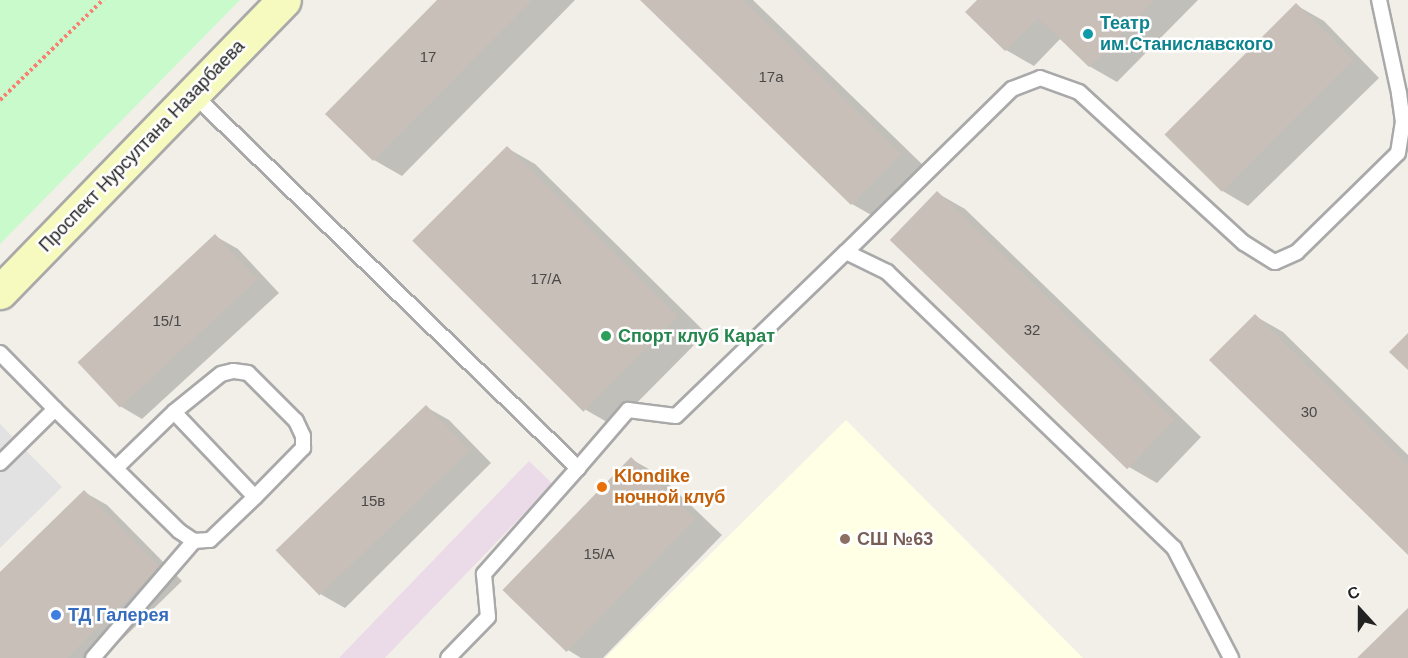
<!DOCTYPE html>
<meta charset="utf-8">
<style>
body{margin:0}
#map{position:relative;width:1408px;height:658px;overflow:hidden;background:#f2efe9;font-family:Helvetica,sans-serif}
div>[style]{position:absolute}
.industrial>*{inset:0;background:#ebdbe8;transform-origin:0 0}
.education>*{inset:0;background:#ffffe5}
.park>*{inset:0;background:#c8facc}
.parking>*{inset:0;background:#e2e2e2}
.shadow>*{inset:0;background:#0003}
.building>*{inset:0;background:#c7bfb8;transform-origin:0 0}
.path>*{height:4px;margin-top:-2px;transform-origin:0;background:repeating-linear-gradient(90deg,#fa8072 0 3px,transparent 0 6px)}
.roads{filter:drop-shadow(2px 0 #a9a9a9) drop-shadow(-2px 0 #a9a9a9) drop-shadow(0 2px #a9a9a9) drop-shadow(0 -2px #a9a9a9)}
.service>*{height:14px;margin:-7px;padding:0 7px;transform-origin:7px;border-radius:7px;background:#fff}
.secondary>*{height:33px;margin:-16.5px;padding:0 16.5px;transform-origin:16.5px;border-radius:16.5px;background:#f7fabf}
.dots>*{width:16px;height:16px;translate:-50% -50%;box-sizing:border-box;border:3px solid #fff;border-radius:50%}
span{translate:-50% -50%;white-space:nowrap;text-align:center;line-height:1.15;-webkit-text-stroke:5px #fff;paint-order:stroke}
.number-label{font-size:15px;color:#4b4948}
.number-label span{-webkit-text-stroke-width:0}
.culture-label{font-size:18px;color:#0d838f;font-weight:700}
.left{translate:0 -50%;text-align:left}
.street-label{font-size:18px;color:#222}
.leisure-label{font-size:18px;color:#27864d;font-weight:700}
.food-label{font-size:18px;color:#c56008;font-weight:700}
.education-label{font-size:18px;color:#785e54;font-weight:700}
.shop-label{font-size:18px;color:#366cbe;font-weight:700}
.north{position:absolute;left:1330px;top:580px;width:60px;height:60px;-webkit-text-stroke:4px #fff;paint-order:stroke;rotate:339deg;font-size:16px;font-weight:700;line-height:24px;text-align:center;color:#222}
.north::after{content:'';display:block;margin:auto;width:21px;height:27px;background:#222;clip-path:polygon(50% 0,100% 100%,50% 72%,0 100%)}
</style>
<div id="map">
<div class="industrial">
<div style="left:529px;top:461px;width:33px;height:273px;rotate:44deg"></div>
</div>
<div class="education">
<div style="clip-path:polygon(846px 420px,1083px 658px,605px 658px)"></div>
</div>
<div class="park">
<div style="clip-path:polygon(0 0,240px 0,0 244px)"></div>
</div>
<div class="parking">
<div style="clip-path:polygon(0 424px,62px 487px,0 548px)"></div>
</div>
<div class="shadow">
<div style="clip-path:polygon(439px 0,575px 0,402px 176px,374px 160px)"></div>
<div style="clip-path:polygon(642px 0,753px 0,928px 170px,880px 220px,852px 204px)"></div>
<div style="clip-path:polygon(979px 0,1198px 0,1117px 82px,1089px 66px,1061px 38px,1034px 66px,1006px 50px)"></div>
<div style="clip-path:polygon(1296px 5px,1324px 21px,1379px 78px,1248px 206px,1221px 190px)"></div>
<div style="clip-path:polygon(507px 148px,535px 164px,706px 333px,614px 426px,586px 410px)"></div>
<div style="clip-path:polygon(937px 193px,965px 209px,1201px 437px,1157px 483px,1129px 467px)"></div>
<div style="clip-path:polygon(215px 236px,238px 249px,279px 293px,142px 419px,120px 406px)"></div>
<div style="clip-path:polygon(1255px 316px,1283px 332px,1408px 455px,1408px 553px)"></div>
<div style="clip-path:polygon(426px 407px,449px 420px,491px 463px,345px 608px,322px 595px,279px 552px)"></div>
<div style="clip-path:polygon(631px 459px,659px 475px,722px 535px,603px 658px,581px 658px,568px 650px)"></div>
<div style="clip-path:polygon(84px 492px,107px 505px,182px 581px,103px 658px,0 658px,0 574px)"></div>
</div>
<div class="building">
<div style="clip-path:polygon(437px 0,532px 0,373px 161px,325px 114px)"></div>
<div style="clip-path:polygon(640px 0,743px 0,901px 154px,851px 205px)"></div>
<div style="clip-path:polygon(977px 0,1155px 0,1089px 67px,1038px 18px,1005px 51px,965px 12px)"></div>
<div style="left:1296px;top:3px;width:81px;height:186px;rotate:45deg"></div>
<div style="left:507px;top:146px;width:242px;height:134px;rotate:45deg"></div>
<div style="left:937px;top:191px;width:330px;height:68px;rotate:44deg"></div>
<div style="left:215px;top:234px;width:62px;height:188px;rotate:47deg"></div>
<div style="clip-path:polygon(1255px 314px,1408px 465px,1408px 555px,1209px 360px)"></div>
<div style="clip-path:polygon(1408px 333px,1408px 370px,1389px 352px)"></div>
<div style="left:426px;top:405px;width:63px;height:209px;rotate:46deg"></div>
<div style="left:631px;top:457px;width:89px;height:185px;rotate:44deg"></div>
<div style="clip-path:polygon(84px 490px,160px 567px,67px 658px,0 658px,0 572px)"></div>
<div style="clip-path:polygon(1408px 608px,1408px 658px,1357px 658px)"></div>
</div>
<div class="path">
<div style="left:0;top:100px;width:144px;rotate:-44.2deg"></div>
</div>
<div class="roads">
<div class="service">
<div style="left:193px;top:94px;width:537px;rotate:44.17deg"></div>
<div style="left:578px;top:468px;width:142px;rotate:131.6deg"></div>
<div style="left:484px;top:574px;width:43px;rotate:84.7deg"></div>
<div style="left:488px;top:617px;width:57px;rotate:134.3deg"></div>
<div style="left:846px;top:252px;width:233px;rotate:-44.5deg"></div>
<div style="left:1012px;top:89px;width:30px;rotate:-21deg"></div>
<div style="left:1040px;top:78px;width:41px;rotate:19.7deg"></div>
<div style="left:1079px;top:92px;width:224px;rotate:42.5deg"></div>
<div style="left:1244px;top:243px;width:36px;rotate:32deg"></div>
<div style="left:1275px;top:262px;width:24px;rotate:-24deg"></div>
<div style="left:1297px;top:252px;width:141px;rotate:-44.4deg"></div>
<div style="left:1398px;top:153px;width:31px;rotate:-81deg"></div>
<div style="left:1403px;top:122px;width:29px;rotate:-98deg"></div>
<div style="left:1399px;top:93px;width:95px;rotate:-102.1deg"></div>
<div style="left:0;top:353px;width:78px;rotate:45.5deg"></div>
<div style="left:55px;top:409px;width:77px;rotate:135.5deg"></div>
<div style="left:55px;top:409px;width:174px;rotate:44.5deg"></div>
<div style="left:179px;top:531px;width:18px;rotate:34deg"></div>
<div style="left:194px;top:541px;width:16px;rotate:-4deg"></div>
<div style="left:210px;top:540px;width:62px;rotate:-43.7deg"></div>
<div style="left:255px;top:497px;width:69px;rotate:-45.6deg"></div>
<div style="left:303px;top:448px;width:12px;rotate:-90deg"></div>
<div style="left:303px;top:436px;width:17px;rotate:-115deg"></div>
<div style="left:296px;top:421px;width:68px;rotate:-135deg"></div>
<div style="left:248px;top:373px;width:15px;rotate:-172deg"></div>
<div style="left:233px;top:371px;width:12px;rotate:166deg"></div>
<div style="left:221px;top:374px;width:60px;rotate:141deg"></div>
<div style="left:174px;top:412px;width:81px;rotate:136deg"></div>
<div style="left:174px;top:412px;width:117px;rotate:46.4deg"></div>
<div style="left:578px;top:468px;width:77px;rotate:-49.2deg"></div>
<div style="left:628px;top:410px;width:48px;rotate:7.1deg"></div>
<div style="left:676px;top:416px;width:236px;rotate:-44deg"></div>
<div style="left:846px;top:252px;width:46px;rotate:26deg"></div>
<div style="left:887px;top:272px;width:398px;rotate:43.9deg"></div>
<div style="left:1174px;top:548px;width:124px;rotate:62.6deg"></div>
<div style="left:93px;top:658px;width:155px;rotate:-49.2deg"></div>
</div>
<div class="secondary">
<div style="left:0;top:292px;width:407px;rotate:-45.8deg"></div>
</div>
</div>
<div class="dots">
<div style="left:1088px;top:34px;background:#0f9aa8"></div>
<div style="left:606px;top:336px;background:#2e9e5b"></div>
<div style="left:602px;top:487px;background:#e8710a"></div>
<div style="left:845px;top:539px;background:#8d6e63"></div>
<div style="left:56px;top:615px;background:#3f7fe0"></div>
</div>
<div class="number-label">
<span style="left:428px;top:57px">17</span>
<span style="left:771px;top:77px">17а</span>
<span style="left:546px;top:279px">17/А</span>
<span style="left:167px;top:321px">15/1</span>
<span style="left:1032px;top:330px">32</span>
<span style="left:1309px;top:412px">30</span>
<span style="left:373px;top:501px">15в</span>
<span style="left:599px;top:554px">15/А</span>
</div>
<div class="culture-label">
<span class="left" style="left:1100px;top:34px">Театр<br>им.Станиславского</span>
</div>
<div class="street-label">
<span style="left:142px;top:146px;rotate:-46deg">Проспект Нурсултана Назарбаева</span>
</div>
<div class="leisure-label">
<span class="left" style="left:618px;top:336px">Спорт клуб Карат</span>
</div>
<div class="food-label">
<span class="left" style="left:614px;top:487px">Klondike<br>ночной клуб</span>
</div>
<div class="education-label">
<span class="left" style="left:857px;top:539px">СШ №63</span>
</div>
<div class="shop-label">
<span class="left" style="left:68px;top:615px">ТД Галерея</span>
</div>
<div class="north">С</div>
</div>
